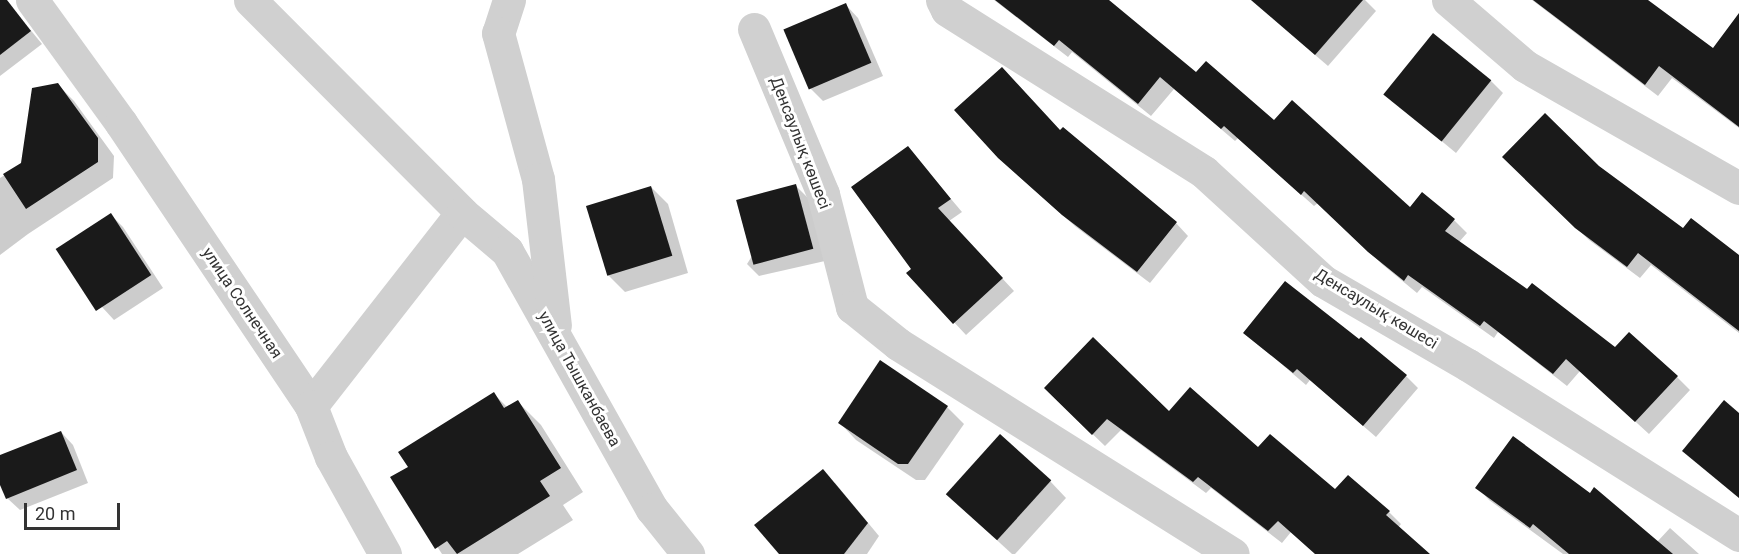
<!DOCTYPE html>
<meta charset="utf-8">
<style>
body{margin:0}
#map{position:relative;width:1739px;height:554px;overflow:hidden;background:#fff;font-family:Roboto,sans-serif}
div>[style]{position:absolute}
.shadow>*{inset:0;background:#0003}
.building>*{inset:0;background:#1a1a1a;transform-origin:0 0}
.minor>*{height:33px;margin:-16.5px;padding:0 16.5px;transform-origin:16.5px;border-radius:16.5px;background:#d0d0d0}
span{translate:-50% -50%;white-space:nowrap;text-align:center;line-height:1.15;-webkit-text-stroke:6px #fff;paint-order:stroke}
.street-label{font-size:16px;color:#333}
.scale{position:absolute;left:24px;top:503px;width:96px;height:27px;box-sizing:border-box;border:3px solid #333;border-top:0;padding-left:8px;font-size:18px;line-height:21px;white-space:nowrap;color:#333;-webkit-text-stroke:4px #fff;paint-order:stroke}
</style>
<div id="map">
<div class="shadow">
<div style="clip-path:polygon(994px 0,1090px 0,1197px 74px,1410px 209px,1454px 220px,1467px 233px,1459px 242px,1615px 349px,1677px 377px,1690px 390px,1649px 434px,1580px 371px,1567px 386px,1498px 332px,1494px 338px,1422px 287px,1417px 293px,1383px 265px,1318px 203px,1314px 206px,1238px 138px,1235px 141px,1174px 89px,1151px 116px,1072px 52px,1068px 57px)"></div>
<div style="clip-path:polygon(1251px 0,1365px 0,1376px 11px,1328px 66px)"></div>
<div style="clip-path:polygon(1532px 0,1646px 0,1713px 50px,1739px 36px,1739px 128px,1672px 78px,1658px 96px)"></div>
<div style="clip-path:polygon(10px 5px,42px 44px,0 76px,0 12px)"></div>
<div style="clip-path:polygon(846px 5px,858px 18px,883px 76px,823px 101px,811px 89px)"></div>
<div style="clip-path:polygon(1491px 81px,1503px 93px,1456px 153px,1386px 95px)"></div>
<div style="clip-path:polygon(58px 85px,74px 101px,114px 156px,113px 178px,28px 234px,0 255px,0 178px,22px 164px)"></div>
<div style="clip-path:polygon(908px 148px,962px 212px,949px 221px,1014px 291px,966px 335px,908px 273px,913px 269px)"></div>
<div style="clip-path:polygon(1504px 157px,1598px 167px,1683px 230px,1739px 257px,1739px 333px,1651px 265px,1640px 278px,1589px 240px)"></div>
<div style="clip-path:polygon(1012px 170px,1176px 223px,1188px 236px,1150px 283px,1076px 227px)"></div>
<div style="clip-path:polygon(796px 186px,808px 198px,825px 261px,759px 276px,747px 264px)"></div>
<div style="clip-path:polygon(651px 187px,668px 204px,688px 273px,625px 292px,608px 275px)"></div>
<div style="clip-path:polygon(111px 215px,123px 227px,163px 288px,114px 320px,102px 307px)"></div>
<div style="clip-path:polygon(1245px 333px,1406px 376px,1418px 388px,1376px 437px,1310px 380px,1306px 385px)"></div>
<div style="clip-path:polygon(494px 394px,508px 408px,518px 402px,541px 425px,583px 492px,563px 505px,573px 520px,518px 554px,442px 554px,392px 478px,410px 467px)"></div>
<div style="clip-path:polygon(1058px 401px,1169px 413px,1259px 449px,1336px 491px,1389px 512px,1401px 524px,1398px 528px,1428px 554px,1316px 554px,1291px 532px,1282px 543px,1211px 488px,1206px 493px,1121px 430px,1105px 446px)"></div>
<div style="clip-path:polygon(947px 407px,964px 424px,925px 480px,916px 480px,856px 440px,840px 423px)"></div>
<div style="clip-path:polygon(1739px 415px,1739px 498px,1684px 451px)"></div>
<div style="clip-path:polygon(61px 432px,73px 445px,88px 483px,20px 510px,7px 498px,0 481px,0 457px)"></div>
<div style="clip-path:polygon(1050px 481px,1066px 498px,1015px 554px,1012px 554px,964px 510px)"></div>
<div style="clip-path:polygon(835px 483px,879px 536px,867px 554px,781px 554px)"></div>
<div style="clip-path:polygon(1477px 487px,1657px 542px,1670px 528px,1699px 554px,1563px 554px,1489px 500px)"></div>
</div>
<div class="building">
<div style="clip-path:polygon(0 0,7px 0,31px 31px,0 55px)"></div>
<div style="clip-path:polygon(995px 0,1109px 0,1196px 72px,1206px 61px,1274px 120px,1292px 100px,1410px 207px,1422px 192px,1455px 219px,1445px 231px,1527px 289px,1532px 283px,1615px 347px,1629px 332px,1678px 376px,1635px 422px,1566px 359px,1553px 374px,1484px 321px,1480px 326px,1408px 275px,1404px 281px,1368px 252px,1304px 191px,1301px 195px,1224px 126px,1221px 129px,1160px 77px,1138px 104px,1059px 40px,1054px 46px)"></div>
<div style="clip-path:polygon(1251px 0,1363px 0,1315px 55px)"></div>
<div style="clip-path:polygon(1533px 0,1648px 0,1713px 48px,1739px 13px,1739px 127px,1659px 66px,1645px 85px)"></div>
<div style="left:846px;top:3px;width:65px;height:68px;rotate:67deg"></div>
<div style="left:1433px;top:33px;width:75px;height:79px;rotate:39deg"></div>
<div style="clip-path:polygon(1002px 67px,1060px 130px,1063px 127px,1177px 222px,1137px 272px,1062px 215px,998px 158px,954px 110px)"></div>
<div style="clip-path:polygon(58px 83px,98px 138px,98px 162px,26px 209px,3px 174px,21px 163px,32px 88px)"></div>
<div style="clip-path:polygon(1545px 113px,1599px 166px,1683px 228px,1691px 218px,1739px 255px,1739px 331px,1638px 253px,1627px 267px,1575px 228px,1502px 157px)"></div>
<div style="clip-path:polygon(908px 146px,951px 199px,938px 208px,1003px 278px,953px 324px,906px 273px,911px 269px,851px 187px)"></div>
<div style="left:796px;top:184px;width:67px;height:62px;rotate:75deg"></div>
<div style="left:651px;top:186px;width:73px;height:68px;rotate:73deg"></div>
<div style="left:111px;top:213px;width:74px;height:66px;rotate:57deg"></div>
<div style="clip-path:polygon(1285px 281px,1359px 339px,1361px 337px,1407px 375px,1363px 426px,1297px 369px,1293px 373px,1243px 333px)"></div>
<div style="clip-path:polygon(1093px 337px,1169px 411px,1190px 387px,1258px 447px,1270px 434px,1335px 489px,1348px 475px,1390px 511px,1386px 515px,1430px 554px,1315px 554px,1278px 521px,1268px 531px,1198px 477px,1193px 482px,1107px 419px,1092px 435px,1044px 388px)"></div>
<div style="clip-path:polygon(880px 360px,948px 406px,908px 464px,898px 464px,838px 423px)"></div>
<div style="clip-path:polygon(494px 392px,504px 408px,518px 400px,561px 468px,540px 481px,550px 496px,457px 554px,447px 541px,435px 549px,390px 477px,408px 467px,398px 452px)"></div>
<div style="clip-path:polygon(1724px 400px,1739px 413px,1739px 498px,1682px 451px)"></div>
<div style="clip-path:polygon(61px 431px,77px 470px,6px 499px,0 485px,0 455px)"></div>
<div style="left:1000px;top:434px;width:69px;height:81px;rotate:42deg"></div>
<div style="clip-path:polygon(1513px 436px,1590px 493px,1594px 487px,1673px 554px,1569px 554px,1533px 524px,1530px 528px,1475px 488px)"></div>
<div style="clip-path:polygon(823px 469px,868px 523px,844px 554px,779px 554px,754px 525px)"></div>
</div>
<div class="minor">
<div style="left:32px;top:0;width:152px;rotate:54.1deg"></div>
<div style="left:121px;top:123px;width:341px;rotate:56.1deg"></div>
<div style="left:311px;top:406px;width:245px;rotate:-52deg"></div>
<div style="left:250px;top:0;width:301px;rotate:45.1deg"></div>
<div style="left:462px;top:213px;width:59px;rotate:40.2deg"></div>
<div style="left:507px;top:251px;width:296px;rotate:60.7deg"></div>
<div style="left:652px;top:509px;width:58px;rotate:51.3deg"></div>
<div style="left:509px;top:0;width:35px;rotate:108deg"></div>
<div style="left:498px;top:33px;width:151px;rotate:74.7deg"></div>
<div style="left:538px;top:179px;width:147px;rotate:83.4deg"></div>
<div style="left:942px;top:0;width:11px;rotate:63deg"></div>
<div style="left:947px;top:10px;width:304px;rotate:32.2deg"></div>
<div style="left:1204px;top:172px;width:161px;rotate:42.5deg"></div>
<div style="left:1323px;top:281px;width:168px;rotate:30.1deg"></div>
<div style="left:1468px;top:365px;width:320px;rotate:32.1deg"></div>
<div style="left:1448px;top:0;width:101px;rotate:40.6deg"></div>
<div style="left:1525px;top:66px;width:246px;rotate:29.7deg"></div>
<div style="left:754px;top:29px;width:179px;rotate:67.3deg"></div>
<div style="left:823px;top:194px;width:117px;rotate:75.6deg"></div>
<div style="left:852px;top:307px;width:59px;rotate:38.8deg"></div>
<div style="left:898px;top:344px;width:395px;rotate:32.1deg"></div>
<div style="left:311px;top:406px;width:55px;rotate:68.6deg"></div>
<div style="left:331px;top:457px;width:111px;rotate:60.9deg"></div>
</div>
<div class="street-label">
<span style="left:800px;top:143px;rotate:69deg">Денсаулық көшесі</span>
<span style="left:242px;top:303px;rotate:56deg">улица Солнечная</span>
<span style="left:1376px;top:309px;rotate:31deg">Денсаулық көшесі</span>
<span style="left:579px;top:379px;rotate:61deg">улица Тышканбаева</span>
</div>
<div class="scale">20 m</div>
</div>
